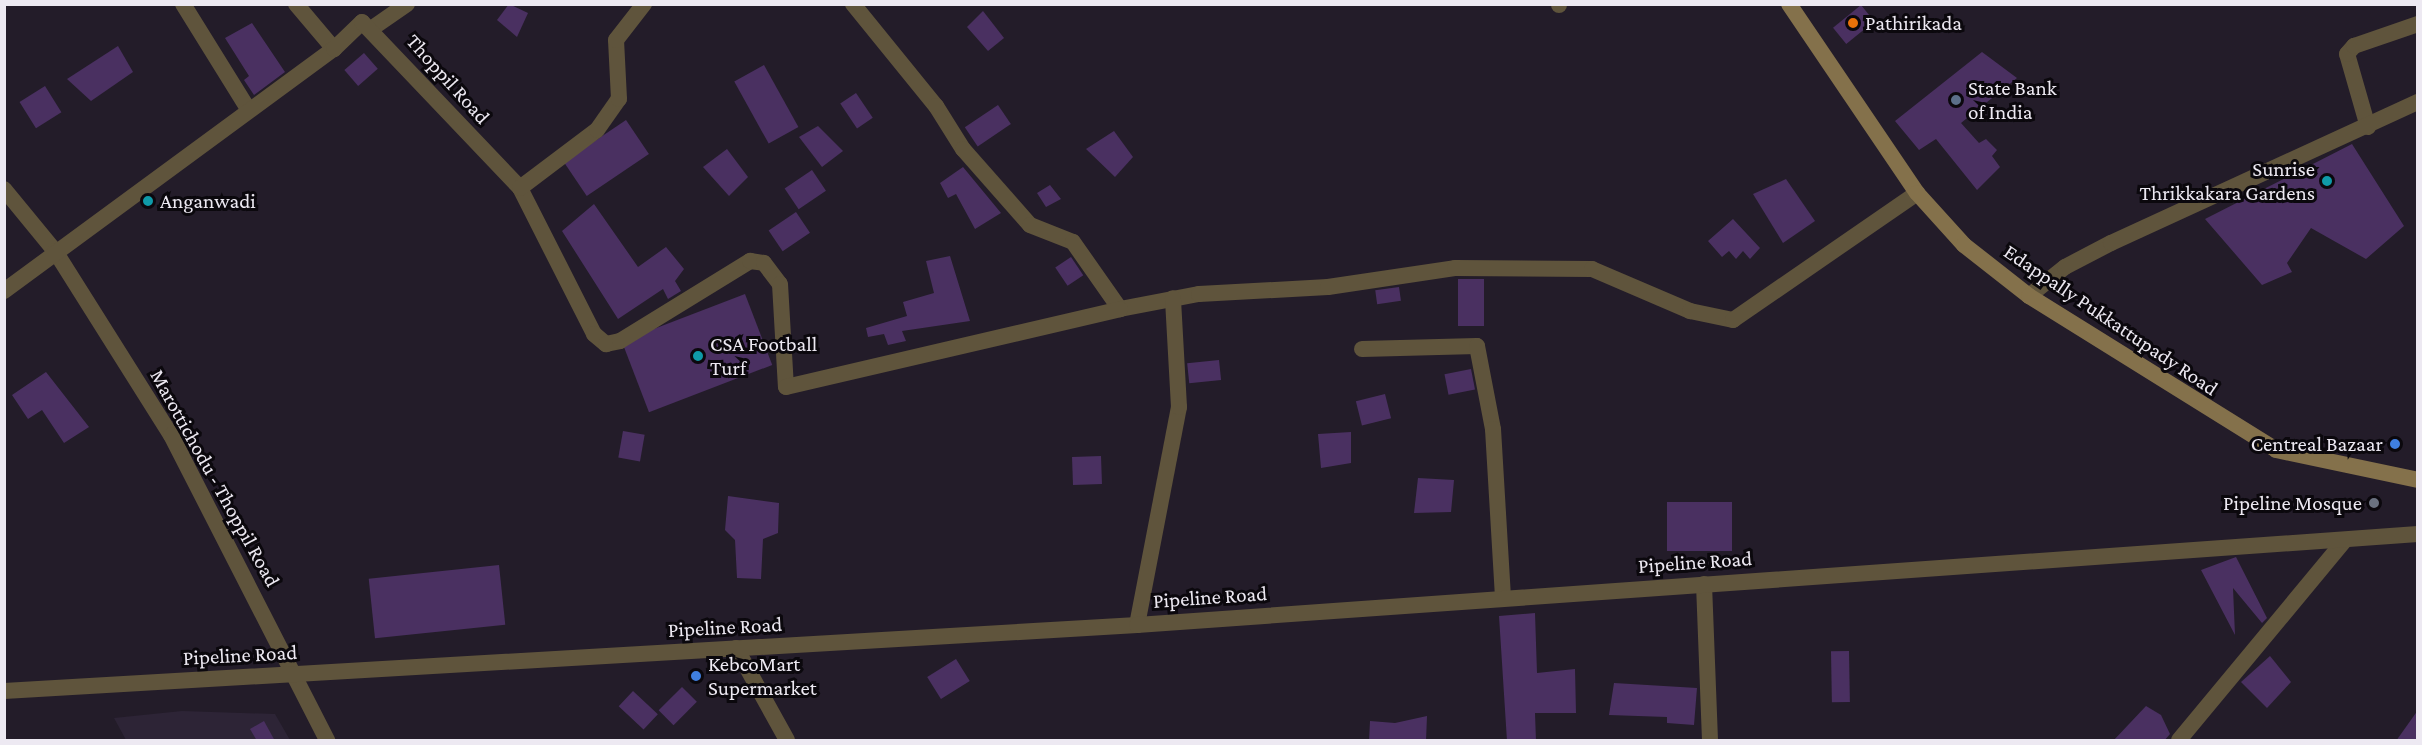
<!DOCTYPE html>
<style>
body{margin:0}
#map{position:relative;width:2422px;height:745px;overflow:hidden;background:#231c29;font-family:"Crimson Pro",serif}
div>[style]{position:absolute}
.built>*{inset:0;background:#2d2436}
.building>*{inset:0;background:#4a3061;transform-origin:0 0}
.minor>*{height:16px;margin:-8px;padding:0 8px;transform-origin:8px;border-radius:8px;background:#5f543c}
.tertiary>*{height:16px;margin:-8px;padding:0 8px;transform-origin:8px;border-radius:8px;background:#5f543c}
.secondary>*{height:16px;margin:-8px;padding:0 8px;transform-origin:8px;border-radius:8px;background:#84714b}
.dots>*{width:16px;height:16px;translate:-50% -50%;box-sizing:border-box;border:3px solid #0b080d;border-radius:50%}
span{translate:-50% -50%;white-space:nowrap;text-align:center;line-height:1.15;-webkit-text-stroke:6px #0b080d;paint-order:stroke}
.poi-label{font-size:21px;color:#ede9f2}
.left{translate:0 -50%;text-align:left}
.right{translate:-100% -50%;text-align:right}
.street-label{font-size:21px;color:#ede9f2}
.frame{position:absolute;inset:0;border:6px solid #ede9f2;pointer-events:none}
</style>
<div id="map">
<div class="built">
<div style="clip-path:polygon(182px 711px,275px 714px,290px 740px,126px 740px,114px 718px)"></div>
</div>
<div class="building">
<div style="clip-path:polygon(509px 4px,528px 13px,517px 37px,497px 20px)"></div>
<div style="left:1861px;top:5px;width:21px;height:36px;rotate:51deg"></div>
<div style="clip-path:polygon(983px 11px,1004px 38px,988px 51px,967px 27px)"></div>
<div style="clip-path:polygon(252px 23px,285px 72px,254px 95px,244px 80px,249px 76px,225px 38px)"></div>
<div style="clip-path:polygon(118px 46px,133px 72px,91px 101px,67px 79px)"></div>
<div style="clip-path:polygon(1982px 52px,2017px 78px,1961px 123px,1979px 143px,1986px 139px,1997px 150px,1992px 156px,2000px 167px,1977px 190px,1936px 139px,1919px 150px,1895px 121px)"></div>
<div style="left:364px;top:53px;width:21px;height:26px;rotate:49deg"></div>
<div style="left:764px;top:65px;width:71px;height:34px;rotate:61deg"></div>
<div style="left:45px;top:86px;width:31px;height:30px;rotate:58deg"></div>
<div style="left:856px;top:93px;width:30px;height:19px;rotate:56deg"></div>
<div style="left:998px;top:105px;width:23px;height:40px;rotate:56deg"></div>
<div style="left:626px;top:120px;width:41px;height:75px;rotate:56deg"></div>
<div style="clip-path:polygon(818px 126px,843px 151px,822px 167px,799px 137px)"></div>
<div style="clip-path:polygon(1114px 131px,1133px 157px,1115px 177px,1086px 149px)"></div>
<div style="clip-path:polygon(2352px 144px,2404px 226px,2366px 259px,2311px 228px,2287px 263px,2292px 272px,2262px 285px,2205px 219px)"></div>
<div style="clip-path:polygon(727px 149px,748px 177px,729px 196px,703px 167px)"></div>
<div style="clip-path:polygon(963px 167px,1001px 213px,975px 229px,956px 194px,948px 198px,940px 183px)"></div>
<div style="left:812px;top:170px;width:25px;height:33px;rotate:56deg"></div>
<div style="clip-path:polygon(1786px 179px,1815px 221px,1783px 243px,1753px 194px)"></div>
<div style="clip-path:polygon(1050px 185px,1061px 199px,1046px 207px,1037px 193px)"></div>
<div style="clip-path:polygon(594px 204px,638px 267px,666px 247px,684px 269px,675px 281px,681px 291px,668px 299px,663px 289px,618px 319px,562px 231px)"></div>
<div style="left:796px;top:212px;width:25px;height:33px;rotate:56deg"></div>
<div style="clip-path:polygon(1733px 219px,1760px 248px,1750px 259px,1743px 251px,1736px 259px,1729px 251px,1722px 257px,1708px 241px)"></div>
<div style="clip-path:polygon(950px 256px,970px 321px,902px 331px,906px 341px,888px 345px,884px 334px,868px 337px,866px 328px,907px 316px,903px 302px,934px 293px,926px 261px)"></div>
<div style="left:1071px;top:257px;width:22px;height:19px;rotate:56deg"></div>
<div style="left:1458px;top:279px;width:26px;height:47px"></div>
<div style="left:1399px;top:287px;width:14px;height:24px;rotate:82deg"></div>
<div style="left:745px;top:294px;width:76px;height:132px;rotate:69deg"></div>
<div style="left:1219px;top:360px;width:20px;height:32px;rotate:84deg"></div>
<div style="left:1471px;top:369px;width:21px;height:27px;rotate:79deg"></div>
<div style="clip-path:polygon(46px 372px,89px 427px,64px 443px,42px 410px,28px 419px,12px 395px)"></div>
<div style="left:1385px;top:394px;width:25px;height:30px;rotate:76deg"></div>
<div style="left:623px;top:431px;width:22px;height:27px;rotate:10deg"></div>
<div style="clip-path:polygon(1351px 432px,1351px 463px,1321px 468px,1318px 434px)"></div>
<div style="left:1101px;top:456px;width:28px;height:29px;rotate:88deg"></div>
<div style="clip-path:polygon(1418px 478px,1454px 480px,1451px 512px,1414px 513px)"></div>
<div style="clip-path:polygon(728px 496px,779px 503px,778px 533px,763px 539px,761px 579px,737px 578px,735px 540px,725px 530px)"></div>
<div style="left:1667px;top:502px;width:65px;height:49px"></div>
<div style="clip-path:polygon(2236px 557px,2267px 618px,2262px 623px,2233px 588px,2235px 635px,2201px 570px)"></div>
<div style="left:499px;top:565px;width:60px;height:131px;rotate:84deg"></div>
<div style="clip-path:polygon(1535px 613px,1537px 673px,1575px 669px,1576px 713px,1535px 713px,1536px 741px,1507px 741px,1499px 616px)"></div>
<div style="left:1849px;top:651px;width:51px;height:18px;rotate:89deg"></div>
<div style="clip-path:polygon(2270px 656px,2291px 682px,2267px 708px,2241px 682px)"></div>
<div style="left:956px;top:659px;width:26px;height:34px;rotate:58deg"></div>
<div style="clip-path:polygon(1614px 683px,1697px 688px,1694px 725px,1667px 723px,1667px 717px,1609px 715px)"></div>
<div style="left:682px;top:687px;width:21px;height:33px;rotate:45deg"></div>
<div style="left:633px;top:691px;width:34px;height:21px;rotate:43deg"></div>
<div style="clip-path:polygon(2146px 706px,2161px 715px,2170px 734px,2164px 741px,2113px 741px)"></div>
<div style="clip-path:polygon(2418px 710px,2418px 741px,2396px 741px)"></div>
<div style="clip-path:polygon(1427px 716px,1426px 741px,1369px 741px,1370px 721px,1395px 723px)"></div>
<div style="clip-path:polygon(264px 721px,275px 741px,257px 741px,250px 729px)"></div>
</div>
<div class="minor">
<div style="left:183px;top:4px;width:123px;rotate:58.2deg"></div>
<div style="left:296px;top:4px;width:59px;rotate:49.8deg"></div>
<div style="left:853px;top:4px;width:132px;rotate:50.9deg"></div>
<div style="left:936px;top:106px;width:51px;rotate:57.9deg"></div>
<div style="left:963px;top:149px;width:101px;rotate:48.6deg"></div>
<div style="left:1030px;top:225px;width:46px;rotate:21.6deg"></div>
<div style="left:1073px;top:242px;width:82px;rotate:55deg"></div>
<div style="left:1120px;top:309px;width:80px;rotate:-10.8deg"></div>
<div style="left:1199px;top:294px;width:129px;rotate:-3.1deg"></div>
<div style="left:1328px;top:287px;width:128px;rotate:-8.5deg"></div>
<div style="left:1455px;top:268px;width:137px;rotate:0.4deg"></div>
<div style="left:1592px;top:269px;width:107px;rotate:23.2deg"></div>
<div style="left:1690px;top:311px;width:44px;rotate:11.8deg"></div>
<div style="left:1733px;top:320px;width:224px;rotate:-34.6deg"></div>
<div style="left:1559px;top:5px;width:1px;rotate:-90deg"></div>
<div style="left:371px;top:29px;width:44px;rotate:-34.8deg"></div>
<div style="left:2368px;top:127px;width:76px;rotate:-106deg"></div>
<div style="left:2347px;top:54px;width:11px;rotate:-49deg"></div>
<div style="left:2354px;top:46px;width:68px;rotate:-19deg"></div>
<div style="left:520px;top:188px;width:164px;rotate:63.1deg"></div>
<div style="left:594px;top:334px;width:16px;rotate:40deg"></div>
<div style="left:606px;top:344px;width:14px;rotate:-12deg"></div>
<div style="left:620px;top:341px;width:153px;rotate:-31.6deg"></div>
<div style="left:750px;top:261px;width:14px;rotate:8deg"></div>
<div style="left:764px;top:263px;width:26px;rotate:53deg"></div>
<div style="left:780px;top:284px;width:103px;rotate:86.7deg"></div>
<div style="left:786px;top:387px;width:343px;rotate:-13.1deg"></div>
<div style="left:4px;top:189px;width:80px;rotate:50.6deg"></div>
<div style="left:55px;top:251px;width:218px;rotate:57.8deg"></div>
<div style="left:171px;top:435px;width:343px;rotate:62.9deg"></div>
<div style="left:4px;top:291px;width:409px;rotate:-36.3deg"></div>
<div style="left:334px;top:49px;width:39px;rotate:-44deg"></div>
<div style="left:362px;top:22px;width:229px;rotate:46.4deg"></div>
<div style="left:520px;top:188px;width:96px;rotate:-37deg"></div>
<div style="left:597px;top:130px;width:38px;rotate:-55deg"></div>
<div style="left:619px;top:99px;width:59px;rotate:-92.9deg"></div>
<div style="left:616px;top:40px;width:46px;rotate:-52.1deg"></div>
<div style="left:2029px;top:296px;width:46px;rotate:-38.9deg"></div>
<div style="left:2065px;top:267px;width:52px;rotate:-27.6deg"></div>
<div style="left:2111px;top:243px;width:338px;rotate:-24.7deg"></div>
<div style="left:1362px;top:349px;width:115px;rotate:-1.5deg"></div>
<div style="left:1477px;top:346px;width:85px;rotate:79.1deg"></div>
<div style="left:1493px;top:429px;width:169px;rotate:86.6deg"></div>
<div style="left:1704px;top:584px;width:156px;rotate:87.8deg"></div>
<div style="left:1137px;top:625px;width:222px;rotate:-79.1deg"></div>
<div style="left:1179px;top:407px;width:109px;rotate:-93.2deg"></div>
<div style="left:736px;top:648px;width:105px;rotate:61deg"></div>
<div style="left:2179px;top:740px;width:259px;rotate:-50.3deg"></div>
</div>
<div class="tertiary">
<div style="left:4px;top:691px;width:1135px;rotate:-3.33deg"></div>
<div style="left:1137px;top:625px;width:1284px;rotate:-4.06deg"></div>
</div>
<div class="secondary">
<div style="left:1789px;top:4px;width:228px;rotate:55.9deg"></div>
<div style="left:1917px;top:193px;width:70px;rotate:47.9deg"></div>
<div style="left:1964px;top:245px;width:83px;rotate:38.1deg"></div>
<div style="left:2029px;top:296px;width:291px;rotate:31.9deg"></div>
<div style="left:2276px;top:450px;width:145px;rotate:11.9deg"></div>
</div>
<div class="dots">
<div style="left:1853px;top:23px;background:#e8710a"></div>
<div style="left:1956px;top:100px;background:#5c6f8a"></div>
<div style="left:2327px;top:181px;background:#0f9aa8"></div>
<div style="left:148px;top:201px;background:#0f9aa8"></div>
<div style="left:698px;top:356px;background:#0f9aa8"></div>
<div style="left:2395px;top:444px;background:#3f7fe0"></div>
<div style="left:2374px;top:503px;background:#6b7280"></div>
<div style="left:696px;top:676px;background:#3f7fe0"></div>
</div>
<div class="poi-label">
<span class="left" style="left:1865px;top:23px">Pathirikada</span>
<span class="left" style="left:1968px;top:100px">State Bank<br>of India</span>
<span class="right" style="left:2315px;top:181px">Sunrise<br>Thrikkakara Gardens</span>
<span class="left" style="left:160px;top:201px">Anganwadi</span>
<span class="left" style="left:710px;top:356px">CSA Football<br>Turf</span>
<span class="right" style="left:2383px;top:444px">Centreal Bazaar</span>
<span class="right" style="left:2362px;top:503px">Pipeline Mosque</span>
<span class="left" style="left:708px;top:676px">KebcoMart<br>Supermarket</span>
</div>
<div class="street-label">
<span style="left:448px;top:79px;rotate:48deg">Thoppil Road</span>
<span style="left:2111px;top:320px;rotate:34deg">Edappally Pukkattupady Road</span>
<span style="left:215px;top:478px;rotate:61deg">Marottichodu - Thoppil Road</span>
<span style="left:1695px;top:562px;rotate:-4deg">Pipeline Road</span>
<span style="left:1210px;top:597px;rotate:-4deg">Pipeline Road</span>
<span style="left:725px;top:627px;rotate:-3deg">Pipeline Road</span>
<span style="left:240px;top:655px;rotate:-3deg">Pipeline Road</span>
</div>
<div class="frame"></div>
</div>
